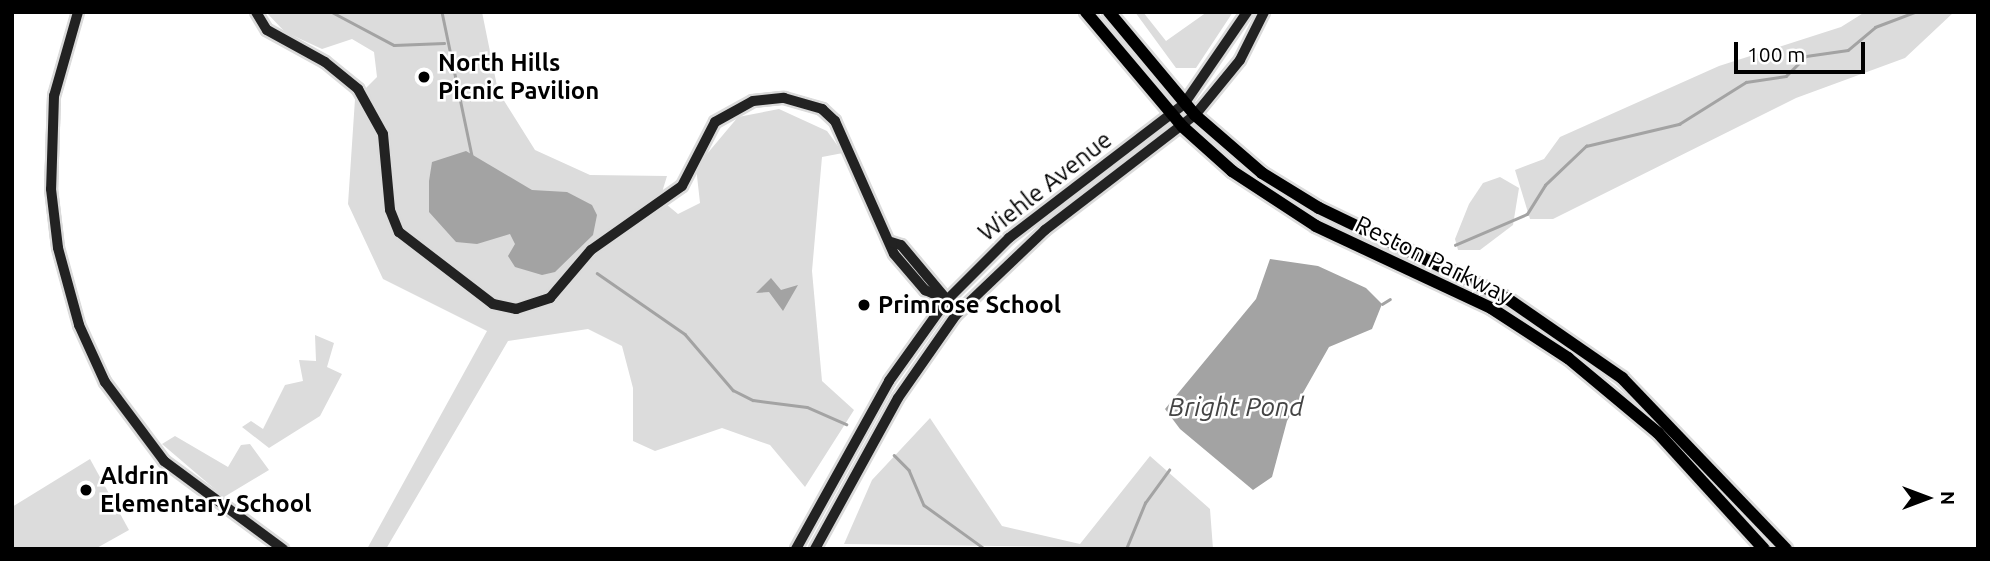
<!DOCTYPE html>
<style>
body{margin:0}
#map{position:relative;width:1990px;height:561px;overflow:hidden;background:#fff;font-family:Ubuntu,sans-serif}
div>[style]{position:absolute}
.green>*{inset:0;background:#dcdcdc}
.water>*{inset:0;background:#a3a3a3}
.stream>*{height:2.5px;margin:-1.25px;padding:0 1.25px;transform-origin:1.25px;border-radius:1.25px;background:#a3a3a3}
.roads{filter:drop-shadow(2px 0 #dbdbdb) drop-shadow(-2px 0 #dbdbdb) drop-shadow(0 2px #dbdbdb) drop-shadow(0 -2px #dbdbdb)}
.secondary>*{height:10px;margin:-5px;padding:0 5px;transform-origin:5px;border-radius:5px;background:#222}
.primary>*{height:12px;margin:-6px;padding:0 6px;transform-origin:6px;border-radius:6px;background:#000}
.dots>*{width:19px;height:19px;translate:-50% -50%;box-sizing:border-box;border:4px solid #fff;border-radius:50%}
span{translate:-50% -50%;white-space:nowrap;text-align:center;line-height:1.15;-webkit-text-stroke:5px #fff;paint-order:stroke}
.poi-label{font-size:24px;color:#000;font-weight:700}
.left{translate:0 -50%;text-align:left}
.street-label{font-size:24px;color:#000}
.water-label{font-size:26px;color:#444;font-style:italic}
.frame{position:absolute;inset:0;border:14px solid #000;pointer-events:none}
.north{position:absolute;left:1892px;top:463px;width:70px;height:70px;-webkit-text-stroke:5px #fff;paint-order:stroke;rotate:90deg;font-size:19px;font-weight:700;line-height:28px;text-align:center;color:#000}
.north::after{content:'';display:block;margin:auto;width:24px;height:32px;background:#000;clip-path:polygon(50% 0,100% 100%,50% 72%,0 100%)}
.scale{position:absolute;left:1734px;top:42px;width:131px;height:32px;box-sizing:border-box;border:4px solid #000;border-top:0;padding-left:9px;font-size:21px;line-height:24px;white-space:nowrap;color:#000;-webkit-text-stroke:5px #fff;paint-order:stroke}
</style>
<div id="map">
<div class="green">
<div style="clip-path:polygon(266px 12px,482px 12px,498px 91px,535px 150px,590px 175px,667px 176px,660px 199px,678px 214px,700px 203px,696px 167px,738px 117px,779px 109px,827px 131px,843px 153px,822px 157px,812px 271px,822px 381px,854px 410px,805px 487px,770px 445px,722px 428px,655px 451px,633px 441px,633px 388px,622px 346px,588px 329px,508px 341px,386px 549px,367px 549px,487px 331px,383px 279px,348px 204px,355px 99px,377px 77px,374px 52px,352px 39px,322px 49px,285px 32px)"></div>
<div style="clip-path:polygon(1135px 12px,1143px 12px,1166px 41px,1207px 12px,1233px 12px,1196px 68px,1176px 68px)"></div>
<div style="clip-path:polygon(1865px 12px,1954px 12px,1905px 58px,1796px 98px,1553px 219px,1530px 219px,1515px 170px,1544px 159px,1560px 137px,1719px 66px,1841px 27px)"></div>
<div style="clip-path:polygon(1500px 177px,1519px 188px,1513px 225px,1480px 250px,1458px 250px,1455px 239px,1469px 204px,1483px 183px)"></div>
<div style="clip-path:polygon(315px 335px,334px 343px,327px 367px,342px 374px,320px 416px,269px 448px,242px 427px,251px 421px,263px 429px,285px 385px,303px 381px,299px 360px,316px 361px)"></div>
<div style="clip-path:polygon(930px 418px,1002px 526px,1080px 544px,1150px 456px,1210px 509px,1213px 549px,844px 544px,872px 480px)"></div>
<div style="clip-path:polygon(175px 436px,228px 467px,241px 445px,250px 444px,269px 470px,224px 497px,162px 444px)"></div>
<div style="clip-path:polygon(90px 459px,129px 530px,95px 549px,12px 549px,12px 507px)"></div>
</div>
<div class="water">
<div style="clip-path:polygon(466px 151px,532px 190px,567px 192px,592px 205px,597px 215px,593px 235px,555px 272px,542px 275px,515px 267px,508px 256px,515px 244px,510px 234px,477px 244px,456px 242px,429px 212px,429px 181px,432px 162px)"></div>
<div style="clip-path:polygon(1270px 259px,1318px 266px,1366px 288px,1382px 304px,1372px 329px,1329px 347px,1287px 421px,1272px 477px,1253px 490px,1180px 429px,1165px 409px,1256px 299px)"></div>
<div style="clip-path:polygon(771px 278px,781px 290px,798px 285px,783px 311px,769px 292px,756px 293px)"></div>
</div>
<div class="stream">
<div style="left:332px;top:12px;width:70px;rotate:28deg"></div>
<div style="left:394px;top:45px;width:50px;rotate:-2.3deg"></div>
<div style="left:442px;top:12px;width:146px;rotate:78.2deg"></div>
<div style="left:1455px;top:245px;width:78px;rotate:-23.3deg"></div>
<div style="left:1527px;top:214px;width:34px;rotate:-58deg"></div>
<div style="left:1545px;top:185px;width:57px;rotate:-43.6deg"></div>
<div style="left:1586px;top:146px;width:96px;rotate:-13.3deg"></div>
<div style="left:1679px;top:124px;width:79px;rotate:-32.1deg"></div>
<div style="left:1746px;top:82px;width:40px;rotate:-8.5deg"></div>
<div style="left:1786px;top:76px;width:28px;rotate:-45deg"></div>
<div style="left:1806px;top:56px;width:42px;rotate:-8.1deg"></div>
<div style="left:1848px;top:50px;width:35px;rotate:-40deg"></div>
<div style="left:1875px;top:27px;width:43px;rotate:-20.6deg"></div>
<div style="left:597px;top:273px;width:107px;rotate:34.7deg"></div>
<div style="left:685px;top:334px;width:74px;rotate:49.4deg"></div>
<div style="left:733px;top:390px;width:22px;rotate:27deg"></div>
<div style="left:753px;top:400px;width:54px;rotate:7.4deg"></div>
<div style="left:807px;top:407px;width:43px;rotate:23.6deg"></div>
<div style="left:1382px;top:304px;width:9px;rotate:-32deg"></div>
<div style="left:894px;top:455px;width:21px;rotate:45deg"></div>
<div style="left:909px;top:470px;width:38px;rotate:67deg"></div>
<div style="left:924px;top:505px;width:75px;rotate:35.8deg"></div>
<div style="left:1126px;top:549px;width:50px;rotate:-67.6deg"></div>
<div style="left:1145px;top:503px;width:41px;rotate:-54deg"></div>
</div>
<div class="roads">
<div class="secondary">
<div style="left:78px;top:12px;width:87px;rotate:105.9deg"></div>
<div style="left:54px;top:96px;width:93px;rotate:91.8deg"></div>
<div style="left:51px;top:189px;width:59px;rotate:83.2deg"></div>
<div style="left:58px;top:248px;width:80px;rotate:74.7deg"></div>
<div style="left:79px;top:325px;width:63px;rotate:65.5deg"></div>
<div style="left:105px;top:382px;width:99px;rotate:53.2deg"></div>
<div style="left:164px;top:461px;width:148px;rotate:36.5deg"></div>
<div style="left:256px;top:12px;width:21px;rotate:59deg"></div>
<div style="left:267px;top:30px;width:66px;rotate:28.9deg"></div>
<div style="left:325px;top:62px;width:43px;rotate:39.3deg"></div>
<div style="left:358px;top:89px;width:51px;rotate:60.9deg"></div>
<div style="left:383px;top:134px;width:76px;rotate:84.7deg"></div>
<div style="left:390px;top:210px;width:24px;rotate:68deg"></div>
<div style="left:399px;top:232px;width:118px;rotate:37.5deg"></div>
<div style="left:493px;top:304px;width:24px;rotate:12deg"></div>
<div style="left:516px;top:309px;width:36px;rotate:-18deg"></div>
<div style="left:550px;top:298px;width:63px;rotate:-49.5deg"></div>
<div style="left:591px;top:250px;width:111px;rotate:-35.1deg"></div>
<div style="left:682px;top:186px;width:72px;rotate:-62.7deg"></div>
<div style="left:715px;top:122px;width:43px;rotate:-28.9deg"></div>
<div style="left:753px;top:101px;width:31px;rotate:-6deg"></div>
<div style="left:784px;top:98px;width:40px;rotate:16deg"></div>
<div style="left:822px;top:109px;width:18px;rotate:43deg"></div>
<div style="left:835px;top:121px;width:145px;rotate:66.1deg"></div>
<div style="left:894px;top:254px;width:48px;rotate:49.3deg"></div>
<div style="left:925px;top:290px;width:24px;rotate:24deg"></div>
<div style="left:891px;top:242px;width:10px;rotate:17deg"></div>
<div style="left:901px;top:245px;width:73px;rotate:50deg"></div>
<div style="left:796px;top:549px;width:192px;rotate:-61deg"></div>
<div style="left:889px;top:381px;width:100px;rotate:-54.4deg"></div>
<div style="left:947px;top:300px;width:88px;rotate:-45deg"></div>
<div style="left:1009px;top:238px;width:220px;rotate:-37.4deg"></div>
<div style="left:1184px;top:104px;width:112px;rotate:-55.6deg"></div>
<div style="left:815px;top:549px;width:172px;rotate:-61.2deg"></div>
<div style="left:898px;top:398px;width:101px;rotate:-55.1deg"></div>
<div style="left:956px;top:315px;width:123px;rotate:-43.7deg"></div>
<div style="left:1045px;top:230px;width:189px;rotate:-37.5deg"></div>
<div style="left:1195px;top:115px;width:71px;rotate:-50.7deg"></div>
<div style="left:1240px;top:60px;width:54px;rotate:-63.4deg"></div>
</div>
<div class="primary">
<div style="left:1086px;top:12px;width:150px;rotate:49.9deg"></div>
<div style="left:1183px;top:127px;width:66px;rotate:41.9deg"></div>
<div style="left:1232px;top:171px;width:100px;rotate:33.2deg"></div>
<div style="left:1316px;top:226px;width:193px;rotate:25.1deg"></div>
<div style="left:1491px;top:308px;width:92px;rotate:33deg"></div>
<div style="left:1568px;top:358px;width:117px;rotate:39.8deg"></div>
<div style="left:1658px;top:433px;width:157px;rotate:47.6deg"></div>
<div style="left:1109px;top:12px;width:134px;rotate:50.1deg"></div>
<div style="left:1195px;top:115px;width:89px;rotate:40.9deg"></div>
<div style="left:1262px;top:173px;width:67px;rotate:31.6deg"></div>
<div style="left:1319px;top:208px;width:210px;rotate:25.7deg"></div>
<div style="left:1508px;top:299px;width:139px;rotate:34.7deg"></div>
<div style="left:1622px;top:378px;width:237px;rotate:46.2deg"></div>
</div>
</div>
<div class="dots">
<div style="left:424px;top:77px;background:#000"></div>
<div style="left:864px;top:305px;background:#000"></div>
<div style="left:86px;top:490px;background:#000"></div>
</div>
<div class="poi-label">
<span class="left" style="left:438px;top:77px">North Hills<br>Picnic Pavilion</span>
<span class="left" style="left:878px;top:305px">Primrose School</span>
<span class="left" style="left:100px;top:490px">Aldrin<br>Elementary School</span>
</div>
<div class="street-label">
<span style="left:1045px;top:186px;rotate:-38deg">Wiehle Avenue</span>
<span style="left:1434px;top:260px;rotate:26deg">Reston Parkway</span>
</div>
<div class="water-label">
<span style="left:1236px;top:407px">Bright Pond</span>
</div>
<div class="frame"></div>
<div class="north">N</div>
<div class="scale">100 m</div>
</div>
